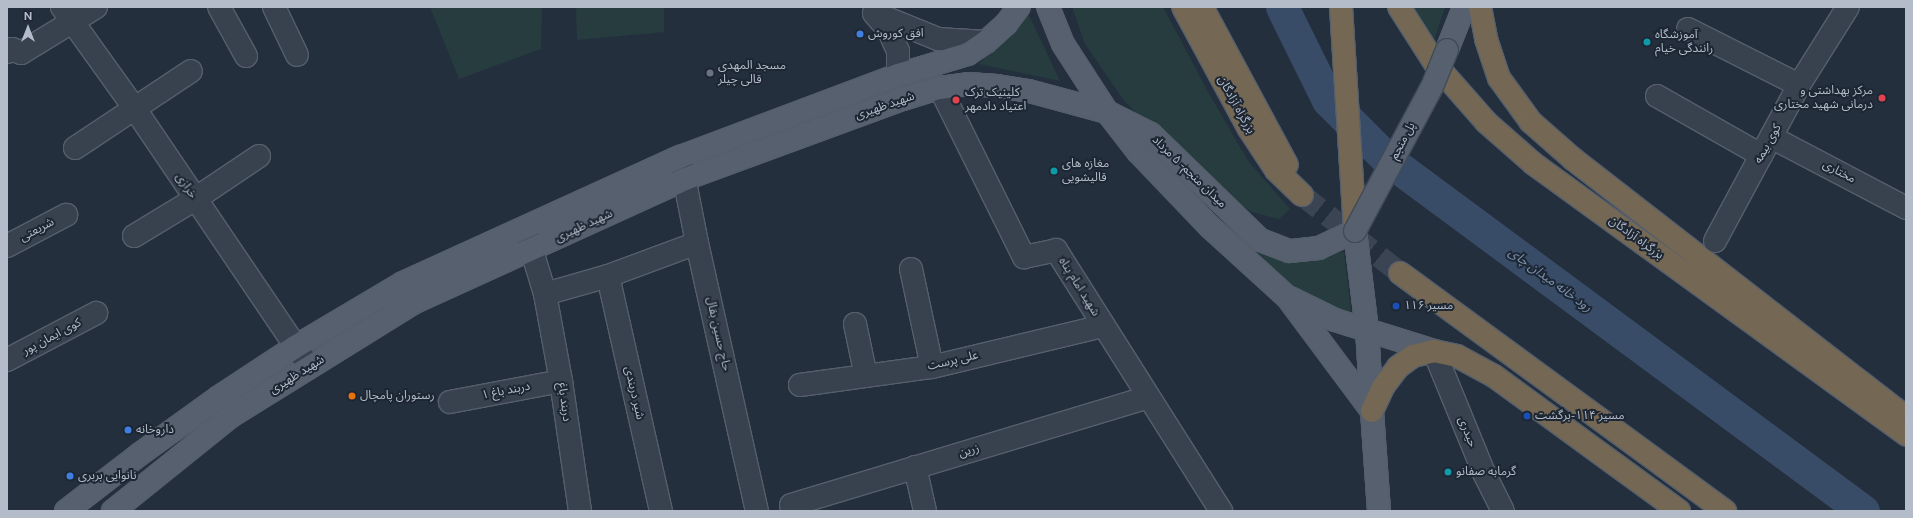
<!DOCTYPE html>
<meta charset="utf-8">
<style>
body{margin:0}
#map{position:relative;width:1913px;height:518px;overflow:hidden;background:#242f3e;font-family:"Public Sans","Noto Sans Arabic",sans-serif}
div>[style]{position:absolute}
.green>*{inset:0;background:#263c3f}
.river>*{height:33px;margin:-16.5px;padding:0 16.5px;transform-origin:16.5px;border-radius:16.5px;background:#394c67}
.highway-tunnel>*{height:22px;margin-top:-11px;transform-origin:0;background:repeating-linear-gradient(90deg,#3a4453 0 22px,transparent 0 33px)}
.roads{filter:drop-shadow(1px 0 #565f6c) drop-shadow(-1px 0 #565f6c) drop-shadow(0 1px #565f6c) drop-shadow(0 -1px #565f6c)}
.minor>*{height:22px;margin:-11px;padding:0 11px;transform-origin:11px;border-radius:11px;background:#38414e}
.major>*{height:22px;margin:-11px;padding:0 11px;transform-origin:11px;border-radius:11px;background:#56606e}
.highway>*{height:22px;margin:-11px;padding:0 11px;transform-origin:11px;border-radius:11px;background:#746855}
.bridges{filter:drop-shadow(1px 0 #414a57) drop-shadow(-1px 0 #414a57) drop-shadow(0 1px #414a57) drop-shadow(0 -1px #414a57)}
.major-bridge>*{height:22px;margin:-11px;padding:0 11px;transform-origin:11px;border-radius:11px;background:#56606e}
.dots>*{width:11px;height:11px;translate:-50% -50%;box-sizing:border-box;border:2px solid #1d2633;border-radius:50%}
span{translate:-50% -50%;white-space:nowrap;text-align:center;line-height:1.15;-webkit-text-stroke:4px #1d2633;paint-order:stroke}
.poi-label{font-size:12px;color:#b4bcc9}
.left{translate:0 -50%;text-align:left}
.right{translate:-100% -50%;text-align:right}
.street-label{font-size:12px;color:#b4bcc9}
.water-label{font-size:13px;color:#7c92b1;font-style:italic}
.frame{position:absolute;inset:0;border:8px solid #b4bcc9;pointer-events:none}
.north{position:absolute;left:8px;top:8px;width:40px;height:40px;-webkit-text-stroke:3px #1d2633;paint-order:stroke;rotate:0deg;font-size:11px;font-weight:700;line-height:16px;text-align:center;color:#b4bcc9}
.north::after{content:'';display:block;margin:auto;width:14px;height:18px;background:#b4bcc9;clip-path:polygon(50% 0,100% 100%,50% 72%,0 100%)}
</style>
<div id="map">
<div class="green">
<div style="clip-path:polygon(430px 7px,542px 7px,541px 49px,459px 79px)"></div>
<div style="clip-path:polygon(576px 7px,664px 7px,664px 32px,577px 40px)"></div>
<div style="clip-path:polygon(1072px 7px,1163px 7px,1208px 92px,1248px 161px,1290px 209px,1279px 219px,1252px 212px,1193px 176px,1123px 99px,1085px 44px)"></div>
<div style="clip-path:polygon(1410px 7px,1445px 7px,1432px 47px)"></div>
<div style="clip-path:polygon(1027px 11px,1060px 81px,979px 64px)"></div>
<div style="clip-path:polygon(1253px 247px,1285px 257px,1344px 252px,1351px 312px,1326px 306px,1298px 291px,1275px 272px)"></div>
</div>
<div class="river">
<div style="left:1282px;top:7px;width:104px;rotate:63.7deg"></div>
<div style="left:1328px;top:100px;width:83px;rotate:45deg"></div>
<div style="left:1387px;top:159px;width:592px;rotate:36.48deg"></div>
</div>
<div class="highway-tunnel">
<div style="left:1302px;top:195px;width:125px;rotate:38.5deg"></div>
</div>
<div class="roads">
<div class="minor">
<div style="left:62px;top:7px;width:125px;rotate:54.4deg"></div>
<div style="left:135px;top:109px;width:310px;rotate:55.9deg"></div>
<div style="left:219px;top:7px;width:56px;rotate:61.1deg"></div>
<div style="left:274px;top:7px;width:53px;rotate:64.4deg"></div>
<div style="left:1688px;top:29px;width:124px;rotate:26.8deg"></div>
<div style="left:7px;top:52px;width:6px;rotate:-31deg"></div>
<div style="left:12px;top:49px;width:10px;rotate:24deg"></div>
<div style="left:21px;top:53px;width:88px;rotate:-31.5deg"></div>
<div style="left:898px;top:75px;width:24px;rotate:-90deg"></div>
<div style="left:898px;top:51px;width:22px;rotate:-114deg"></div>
<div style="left:889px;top:31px;width:23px;rotate:-130deg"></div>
<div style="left:874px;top:13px;width:69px;rotate:22.1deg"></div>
<div style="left:938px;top:39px;width:48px;rotate:3.6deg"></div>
<div style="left:940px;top:88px;width:189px;rotate:63.6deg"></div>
<div style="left:1024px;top:257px;width:33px;rotate:-12deg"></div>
<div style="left:1056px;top:250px;width:309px;rotate:57.7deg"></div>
<div style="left:1657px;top:96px;width:120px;rotate:29.6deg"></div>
<div style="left:1771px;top:137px;width:153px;rotate:27.7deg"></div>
<div style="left:75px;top:148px;width:139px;rotate:-33.6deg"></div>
<div style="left:681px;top:162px;width:83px;rotate:78.8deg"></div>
<div style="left:697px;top:243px;width:275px;rotate:77.4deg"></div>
<div style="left:526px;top:231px;width:66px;rotate:73.2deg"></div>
<div style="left:545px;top:294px;width:88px;rotate:79.6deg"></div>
<div style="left:561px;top:381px;width:131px;rotate:81.7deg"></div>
<div style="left:134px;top:236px;width:71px;rotate:-31.2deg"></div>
<div style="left:195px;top:199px;width:77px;rotate:-33.9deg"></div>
<div style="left:1715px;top:241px;width:177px;rotate:-61.7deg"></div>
<div style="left:1799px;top:85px;width:92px;rotate:-57.9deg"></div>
<div style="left:7px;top:246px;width:67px;rotate:-27.7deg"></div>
<div style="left:911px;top:269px;width:100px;rotate:77.9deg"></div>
<div style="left:608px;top:276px;width:241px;rotate:77.3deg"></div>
<div style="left:545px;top:294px;width:66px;rotate:-15.9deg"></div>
<div style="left:608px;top:276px;width:95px;rotate:-20.3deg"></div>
<div style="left:855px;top:324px;width:53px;rotate:78.1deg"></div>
<div style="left:1434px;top:351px;width:132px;rotate:67.7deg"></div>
<div style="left:1484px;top:473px;width:42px;rotate:63.4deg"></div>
<div style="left:7px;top:360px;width:101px;rotate:-27.8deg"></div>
<div style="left:800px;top:385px;width:133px;rotate:-7.8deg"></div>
<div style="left:932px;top:367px;width:176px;rotate:-13.5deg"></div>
<div style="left:450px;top:402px;width:113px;rotate:-10.7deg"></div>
<div style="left:915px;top:467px;width:45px;rotate:77.2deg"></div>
<div style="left:791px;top:505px;width:373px;rotate:-16.8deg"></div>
</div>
<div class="major">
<div style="left:1447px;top:50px;width:46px;rotate:-68.4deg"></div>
<div style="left:1290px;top:298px;width:50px;rotate:26.1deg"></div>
<div style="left:1335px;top:320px;width:104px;rotate:17.4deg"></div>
<div style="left:1372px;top:411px;width:100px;rotate:86deg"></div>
<div style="left:66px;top:511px;width:93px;rotate:-37.6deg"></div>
<div style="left:140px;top:454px;width:97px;rotate:-35.8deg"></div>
<div style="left:219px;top:397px;width:91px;rotate:-33.3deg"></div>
<div style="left:295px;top:347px;width:126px;rotate:-30.7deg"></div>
<div style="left:403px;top:283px;width:304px;rotate:-24.5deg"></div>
<div style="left:680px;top:157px;width:233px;rotate:-20.6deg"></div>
<div style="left:898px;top:75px;width:73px;rotate:-16.7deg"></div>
<div style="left:968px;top:54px;width:22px;rotate:-34deg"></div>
<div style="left:986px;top:42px;width:27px;rotate:-42deg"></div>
<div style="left:1006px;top:24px;width:21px;rotate:-53deg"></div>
<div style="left:113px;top:511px;width:151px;rotate:-38.8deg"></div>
<div style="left:231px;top:416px;width:214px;rotate:-31.8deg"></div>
<div style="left:413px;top:303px;width:299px;rotate:-24.5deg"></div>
<div style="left:685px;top:179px;width:232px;rotate:-20.2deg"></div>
<div style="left:903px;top:99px;width:39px;rotate:-17deg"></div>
<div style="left:940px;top:88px;width:28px;rotate:-8deg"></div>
<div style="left:968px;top:84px;width:29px;rotate:4deg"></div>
<div style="left:997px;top:86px;width:32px;rotate:9deg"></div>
<div style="left:1029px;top:91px;width:81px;rotate:15.1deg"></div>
<div style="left:1107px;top:112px;width:51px;rotate:52.2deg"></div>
<div style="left:1138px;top:152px;width:104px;rotate:46.2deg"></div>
<div style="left:1210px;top:227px;width:104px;rotate:42.3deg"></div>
<div style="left:1287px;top:297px;width:142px;rotate:53.3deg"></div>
<div style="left:1372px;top:411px;width:81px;rotate:-93.5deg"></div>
<div style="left:1367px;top:330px;width:100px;rotate:-96.9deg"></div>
<div style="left:1355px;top:231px;width:40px;rotate:155deg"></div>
<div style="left:1319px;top:248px;width:30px;rotate:174deg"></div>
<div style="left:1289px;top:251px;width:31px;rotate:-159deg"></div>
<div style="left:1260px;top:240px;width:152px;rotate:-135.8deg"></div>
<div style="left:1151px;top:134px;width:49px;rotate:-153.4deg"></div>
<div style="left:1107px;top:112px;width:81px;rotate:-122.9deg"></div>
<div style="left:1063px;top:44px;width:40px;rotate:-112deg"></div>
</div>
<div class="highway">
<div style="left:1183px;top:7px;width:139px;rotate:61.6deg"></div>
<div style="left:1249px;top:129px;width:49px;rotate:56.6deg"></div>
<div style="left:1276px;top:170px;width:36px;rotate:44deg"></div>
<div style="left:1202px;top:7px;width:179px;rotate:61.7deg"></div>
<div style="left:1341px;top:7px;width:224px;rotate:86.4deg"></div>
<div style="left:1399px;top:7px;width:69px;rotate:57.5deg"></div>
<div style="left:1436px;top:65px;width:76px;rotate:48.7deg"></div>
<div style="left:1486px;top:122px;width:64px;rotate:41.2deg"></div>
<div style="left:1534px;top:164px;width:460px;rotate:36deg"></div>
<div style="left:1480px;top:7px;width:33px;rotate:79deg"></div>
<div style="left:1486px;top:39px;width:41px;rotate:71.6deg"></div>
<div style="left:1499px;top:78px;width:54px;rotate:54deg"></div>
<div style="left:1531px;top:122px;width:56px;rotate:41.4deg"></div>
<div style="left:1573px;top:159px;width:410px;rotate:37.8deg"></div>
<div style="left:1400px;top:273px;width:403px;rotate:36.2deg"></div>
<div style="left:1372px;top:411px;width:26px;rotate:-65deg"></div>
<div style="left:1383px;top:387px;width:25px;rotate:-53deg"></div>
<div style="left:1398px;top:367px;width:19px;rotate:-36deg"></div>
<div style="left:1413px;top:356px;width:22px;rotate:-13deg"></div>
<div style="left:1434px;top:351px;width:24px;rotate:12deg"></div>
<div style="left:1457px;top:356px;width:42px;rotate:28.4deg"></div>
<div style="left:1494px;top:376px;width:229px;rotate:36.1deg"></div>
</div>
</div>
<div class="bridges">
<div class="major-bridge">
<div style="left:1355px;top:231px;width:163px;rotate:-61.9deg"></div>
<div style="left:1432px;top:87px;width:40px;rotate:-68deg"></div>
</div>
</div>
<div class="dots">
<div style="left:860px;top:34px;background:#3f7fe0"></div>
<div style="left:1647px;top:42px;background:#0f9aa8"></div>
<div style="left:710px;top:73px;background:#6b7280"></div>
<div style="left:1882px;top:98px;background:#e0444e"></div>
<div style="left:956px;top:100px;background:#e0444e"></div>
<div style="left:1054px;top:171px;background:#0f9aa8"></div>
<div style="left:1396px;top:306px;background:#1a4fb4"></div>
<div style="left:352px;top:396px;background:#e8710a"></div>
<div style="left:1527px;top:416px;background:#1a4fb4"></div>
<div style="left:128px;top:430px;background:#3f7fe0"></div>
<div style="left:1448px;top:472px;background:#0f9aa8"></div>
<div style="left:70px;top:476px;background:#3f7fe0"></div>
</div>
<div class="poi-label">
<span class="left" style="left:868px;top:34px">افق کوروش</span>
<span class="left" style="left:1655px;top:42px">آموزشگاه<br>رانندگی خیام</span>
<span class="left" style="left:718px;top:73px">مسجد المهدی<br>قالی چیلر</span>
<span class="right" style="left:1873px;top:98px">مرکز بهداشتی و<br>درمانی شهید مختاری</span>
<span class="left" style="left:965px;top:100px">کلینیک ترک<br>اعتیاد دادمهر</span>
<span class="left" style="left:1062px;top:171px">مغازه های<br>قالیشویی</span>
<span class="left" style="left:1404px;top:306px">مسیر ۱۱۶</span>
<span class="left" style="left:360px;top:396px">رستوران پامچال</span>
<span class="left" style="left:1535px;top:416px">مسیر ۱۱۴-برگشت</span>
<span class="left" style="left:136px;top:430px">داروخانه</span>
<span class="left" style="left:1456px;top:472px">گرمابه صفانو</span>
<span class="left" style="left:78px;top:476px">نانوایی بربری</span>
</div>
<div class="street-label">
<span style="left:1236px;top:105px;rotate:61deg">بزرگراه آزادگان</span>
<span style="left:885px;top:106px;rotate:-19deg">شهید ظهیری</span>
<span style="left:1403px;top:141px;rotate:-62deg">پل منجم</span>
<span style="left:1768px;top:144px;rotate:-61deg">کوی بیمه</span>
<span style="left:1189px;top:172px;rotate:44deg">میدان منجم - ۵ مرداد</span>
<span style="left:1839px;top:172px;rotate:28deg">مختاری</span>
<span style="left:186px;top:186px;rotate:56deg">خرازی</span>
<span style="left:584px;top:226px;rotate:-25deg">شهید ظهیری</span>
<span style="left:37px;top:230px;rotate:-28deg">شریعتی</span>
<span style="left:1636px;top:238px;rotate:36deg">بزرگراه آزادگان</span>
<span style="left:1079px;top:287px;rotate:58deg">شهید امام پناه</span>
<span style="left:718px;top:334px;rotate:77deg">حاج حسین بقال</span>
<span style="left:52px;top:337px;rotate:-28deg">کوی ایمان پور</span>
<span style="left:953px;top:361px;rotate:-13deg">علی پرست</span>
<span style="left:297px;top:375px;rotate:-32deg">شهید ظهیری</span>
<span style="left:506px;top:391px;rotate:-11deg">دربند باغ ۱</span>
<span style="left:634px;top:393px;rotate:77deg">شیر دربندی</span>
<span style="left:564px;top:402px;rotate:82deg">دربند باغ</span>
<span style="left:1467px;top:432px;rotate:68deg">حیدری</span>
<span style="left:969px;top:451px;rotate:-17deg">زرین</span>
</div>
<div class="water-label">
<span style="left:1550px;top:280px;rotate:36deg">رود خانه میدان چای</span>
</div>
<div class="frame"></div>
<div class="north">N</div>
</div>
